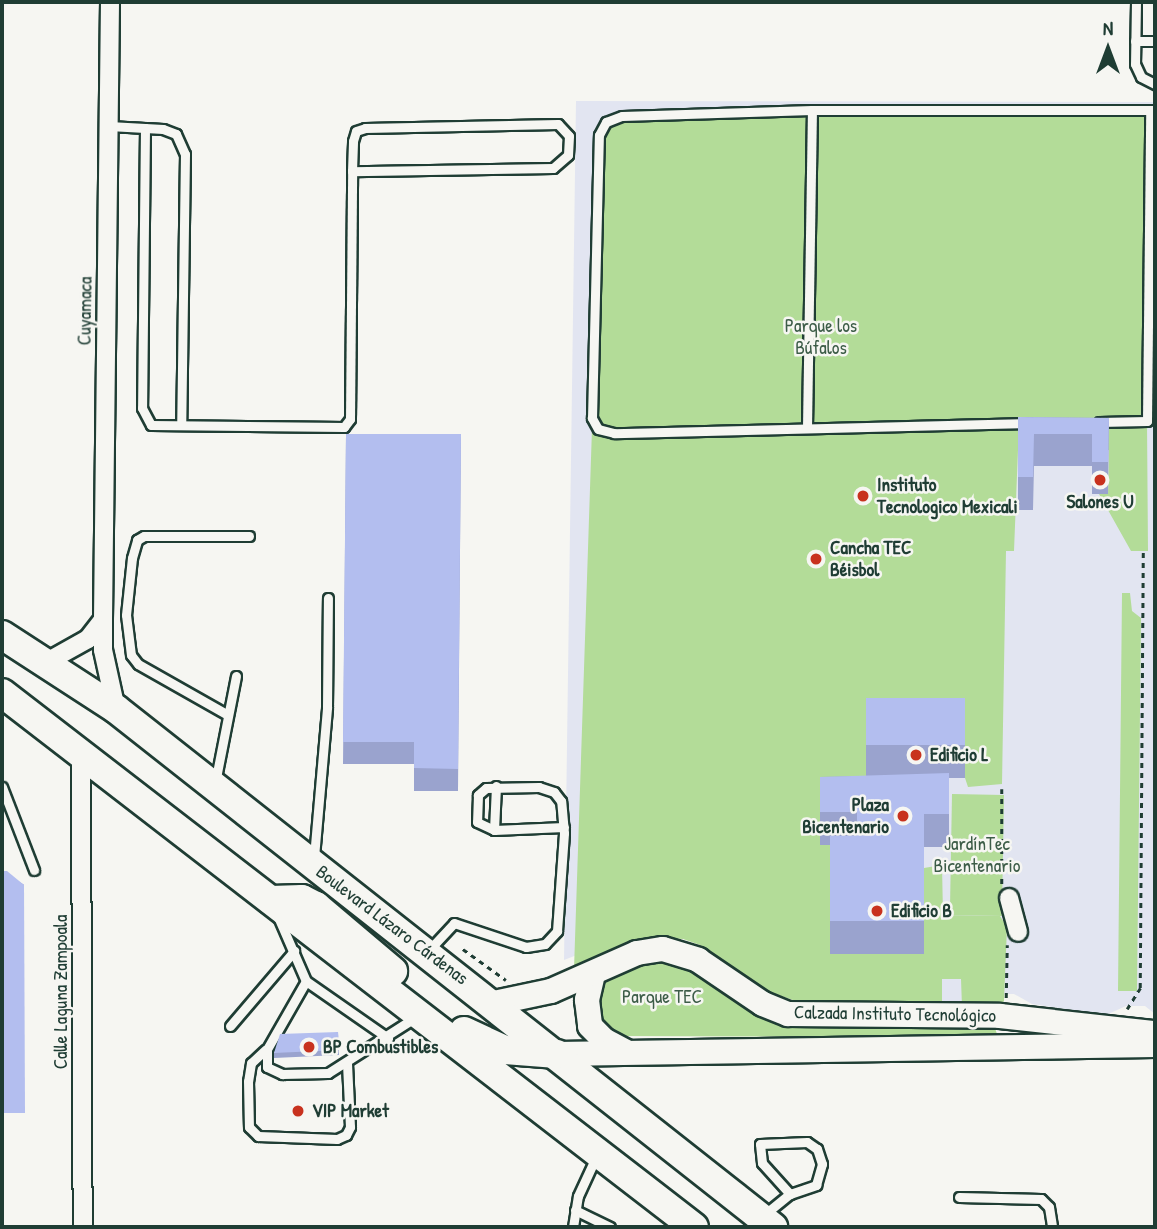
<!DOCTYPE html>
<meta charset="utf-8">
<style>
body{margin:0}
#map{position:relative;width:1157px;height:1229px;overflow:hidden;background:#f6f6f2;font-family:"Patrick Hand",sans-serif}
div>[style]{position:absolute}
.built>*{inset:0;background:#e2e5f1}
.green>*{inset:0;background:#b3dc98;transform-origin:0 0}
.path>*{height:2.5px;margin-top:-1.25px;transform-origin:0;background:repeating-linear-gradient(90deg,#1f3d34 0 5px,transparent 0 10px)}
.roads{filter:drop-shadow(2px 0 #1f3d34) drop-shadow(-2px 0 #1f3d34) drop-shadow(0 2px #1f3d34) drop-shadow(0 -2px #1f3d34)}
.lane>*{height:9px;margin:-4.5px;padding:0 4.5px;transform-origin:4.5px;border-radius:4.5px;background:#f6f6f2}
.street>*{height:18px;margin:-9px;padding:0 9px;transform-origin:9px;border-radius:9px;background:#f6f6f2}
.secondary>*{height:24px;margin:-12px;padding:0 12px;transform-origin:12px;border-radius:12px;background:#f6f6f2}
.primary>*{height:28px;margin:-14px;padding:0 14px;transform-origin:14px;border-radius:14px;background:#f6f6f2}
.wall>*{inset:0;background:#9aa3ce;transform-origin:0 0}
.building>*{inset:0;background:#b3beef;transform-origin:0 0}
.dots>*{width:19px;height:19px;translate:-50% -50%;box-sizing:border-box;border:4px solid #f6f6f2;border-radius:50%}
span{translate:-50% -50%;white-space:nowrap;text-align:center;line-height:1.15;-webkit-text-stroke:5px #f6f6f2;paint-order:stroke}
.street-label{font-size:19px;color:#1f3d34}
.park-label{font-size:19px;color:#3d5d48}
.poi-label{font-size:19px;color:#1f3d34;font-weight:700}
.left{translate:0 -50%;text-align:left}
.right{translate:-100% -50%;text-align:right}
.frame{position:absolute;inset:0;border:4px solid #1f3d34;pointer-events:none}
.north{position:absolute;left:1073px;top:14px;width:70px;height:70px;-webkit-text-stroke:5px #f6f6f2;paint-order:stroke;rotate:0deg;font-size:19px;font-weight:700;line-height:28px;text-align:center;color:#1f3d34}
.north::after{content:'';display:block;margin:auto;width:24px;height:32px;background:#1f3d34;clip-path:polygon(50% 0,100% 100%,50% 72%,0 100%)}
</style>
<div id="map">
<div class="built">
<div style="clip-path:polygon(576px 101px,1155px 102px,1155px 1014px,1145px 1006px,1126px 1006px,1106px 1015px,1032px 1004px,1014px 994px,1004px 994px,996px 1003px,813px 1001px,694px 929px,600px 946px,564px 960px)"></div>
</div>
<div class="green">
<div style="clip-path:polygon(1150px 110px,1148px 398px,1155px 270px,1155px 421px,1147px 421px,1148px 551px,1131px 551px,1099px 494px,1108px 494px,1109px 450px,1018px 450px,1014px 551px,1006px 551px,1002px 784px,968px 787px,965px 778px,867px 778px,844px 845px,924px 954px,924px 868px,942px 865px,943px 915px,1000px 916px,1007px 927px,1004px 1001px,999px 1006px,962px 1007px,961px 979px,942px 979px,942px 1006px,804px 1004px,770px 992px,700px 945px,683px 939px,665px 938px,574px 969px,602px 128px,622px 116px)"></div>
<div style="clip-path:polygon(1122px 593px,1130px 593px,1132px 611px,1141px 618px,1137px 991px,1118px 991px)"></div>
<div style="left:952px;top:794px;width:52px;height:121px;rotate:1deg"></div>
<div style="clip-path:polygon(660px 956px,696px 966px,746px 1004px,994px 1025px,998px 1037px,616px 1036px,599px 1023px,600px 971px)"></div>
</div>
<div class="path">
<div style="left:1002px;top:789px;width:95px;rotate:90deg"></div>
<div style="left:463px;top:949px;width:53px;rotate:35.8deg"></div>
<div style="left:1006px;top:998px;width:53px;rotate:-88.9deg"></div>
<div style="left:1127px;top:1009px;width:25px;rotate:-58deg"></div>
<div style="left:1140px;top:988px;width:437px;rotate:-89.6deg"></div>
</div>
<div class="roads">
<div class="lane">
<div style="left:1136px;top:2px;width:62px;rotate:90.9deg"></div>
<div style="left:1135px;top:64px;width:14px;rotate:65deg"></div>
<div style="left:1141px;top:77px;width:16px;rotate:27deg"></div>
<div style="left:1135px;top:41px;width:20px"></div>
<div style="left:558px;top:124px;width:16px;rotate:47deg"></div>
<div style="left:569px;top:136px;width:19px;rotate:93deg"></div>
<div style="left:568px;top:155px;width:20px;rotate:139deg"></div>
<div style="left:553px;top:168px;width:201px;rotate:179.1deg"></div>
<div style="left:352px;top:171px;width:30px;rotate:-88deg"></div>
<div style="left:353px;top:141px;width:10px;rotate:-73deg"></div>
<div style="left:356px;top:131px;width:9px;rotate:-18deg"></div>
<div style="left:365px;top:128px;width:193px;rotate:-1.2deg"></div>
<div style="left:109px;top:126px;width:54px;rotate:3.2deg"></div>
<div style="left:163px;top:129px;width:14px;rotate:21deg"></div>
<div style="left:176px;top:134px;width:22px;rotate:66deg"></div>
<div style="left:185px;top:154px;width:271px;rotate:90.8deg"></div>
<div style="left:145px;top:128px;width:280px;rotate:90.6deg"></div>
<div style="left:142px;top:408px;width:19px;rotate:62deg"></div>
<div style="left:151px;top:425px;width:193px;rotate:0.6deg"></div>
<div style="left:344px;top:427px;width:10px;rotate:-53deg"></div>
<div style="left:350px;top:419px;width:248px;rotate:-89.5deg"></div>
<div style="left:1099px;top:422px;width:48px;rotate:-1.2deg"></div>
<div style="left:1147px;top:421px;width:311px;rotate:-89.4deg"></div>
<div style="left:1029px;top:423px;width:415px;rotate:178.6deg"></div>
<div style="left:614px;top:433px;width:16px;rotate:-166deg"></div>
<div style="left:598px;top:429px;width:13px;rotate:-119deg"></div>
<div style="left:592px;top:418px;width:283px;rotate:-88.6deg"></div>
<div style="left:599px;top:135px;width:15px;rotate:-62deg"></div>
<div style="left:606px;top:122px;width:17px;rotate:-21deg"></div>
<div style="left:622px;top:116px;width:190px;rotate:-1.8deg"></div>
<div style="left:812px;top:110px;width:343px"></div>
<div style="left:807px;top:427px;width:317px;rotate:-89.1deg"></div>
<div style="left:228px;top:715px;width:103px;rotate:-150.5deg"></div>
<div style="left:138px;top:664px;width:11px;rotate:-128deg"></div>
<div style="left:131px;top:655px;width:40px;rotate:-97.1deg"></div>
<div style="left:126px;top:615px;width:57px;rotate:-84deg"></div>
<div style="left:132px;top:558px;width:19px;rotate:-74deg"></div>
<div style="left:137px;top:540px;width:8px;rotate:-30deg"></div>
<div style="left:144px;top:536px;width:105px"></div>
<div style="left:215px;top:783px;width:109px;rotate:-78.9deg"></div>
<div style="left:496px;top:786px;width:44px;rotate:92.6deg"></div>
<div style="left:494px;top:830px;width:70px;rotate:-2.5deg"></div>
<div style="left:2px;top:787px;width:89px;rotate:68.9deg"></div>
<div style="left:314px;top:857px;width:151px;rotate:-85deg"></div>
<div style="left:327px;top:707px;width:109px;rotate:-89.5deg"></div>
<div style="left:279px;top:919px;width:68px;rotate:66.5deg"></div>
<div style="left:306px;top:981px;width:78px;rotate:119.8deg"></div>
<div style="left:267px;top:1049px;width:18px;rotate:90deg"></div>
<div style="left:267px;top:1067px;width:17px;rotate:25deg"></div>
<div style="left:282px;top:1074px;width:46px;rotate:-1.2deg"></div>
<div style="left:328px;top:1073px;width:104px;rotate:-32.5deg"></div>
<div style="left:428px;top:951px;width:38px;rotate:-47deg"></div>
<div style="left:454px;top:923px;width:76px;rotate:18.4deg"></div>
<div style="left:526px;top:947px;width:19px;rotate:-9deg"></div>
<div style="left:545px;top:944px;width:18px;rotate:-47deg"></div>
<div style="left:557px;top:931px;width:98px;rotate:-85.9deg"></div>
<div style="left:564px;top:833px;width:32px;rotate:-95deg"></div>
<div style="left:561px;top:801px;width:11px;rotate:-128deg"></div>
<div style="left:554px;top:792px;width:16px;rotate:-162deg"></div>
<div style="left:539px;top:787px;width:53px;rotate:178.9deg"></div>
<div style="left:486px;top:788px;width:11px;rotate:139deg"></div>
<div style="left:478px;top:795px;width:27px;rotate:92deg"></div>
<div style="left:477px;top:822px;width:19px;rotate:25deg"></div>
<div style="left:306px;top:981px;width:100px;rotate:34.8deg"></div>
<div style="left:230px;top:1026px;width:99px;rotate:-49.5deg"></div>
<div style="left:265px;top:1050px;width:19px;rotate:137deg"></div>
<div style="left:251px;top:1063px;width:18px;rotate:99deg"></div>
<div style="left:248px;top:1081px;width:46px;rotate:88.8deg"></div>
<div style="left:249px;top:1127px;width:13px;rotate:45deg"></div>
<div style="left:258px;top:1136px;width:79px;rotate:2.2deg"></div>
<div style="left:337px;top:1139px;width:10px;rotate:-24deg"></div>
<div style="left:346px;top:1135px;width:9px;rotate:-63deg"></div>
<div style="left:350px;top:1127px;width:64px;rotate:-92.7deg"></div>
<div style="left:959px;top:1197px;width:82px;rotate:1.4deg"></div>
<div style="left:1041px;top:1199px;width:11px;rotate:45deg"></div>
<div style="left:1049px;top:1207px;width:20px;rotate:81deg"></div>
<div style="left:575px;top:1210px;width:39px;rotate:26deg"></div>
<div style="left:765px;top:1214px;width:32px;rotate:-39deg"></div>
<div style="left:790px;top:1194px;width:28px;rotate:-19deg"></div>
<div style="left:816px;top:1185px;width:22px;rotate:-74deg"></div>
<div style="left:822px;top:1164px;width:16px;rotate:-108deg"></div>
<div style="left:817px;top:1149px;width:12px;rotate:-145deg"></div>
<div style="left:807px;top:1142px;width:47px;rotate:177.6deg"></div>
<div style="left:760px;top:1144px;width:19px;rotate:84deg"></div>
<div style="left:762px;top:1163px;width:42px;rotate:47.9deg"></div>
<div style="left:573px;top:1227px;width:31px;rotate:-81deg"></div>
<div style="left:578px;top:1196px;width:43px;rotate:-65.2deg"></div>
</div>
<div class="street">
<div style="left:110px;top:2px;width:618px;rotate:90.65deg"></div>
<div style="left:103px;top:620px;width:30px;rotate:90deg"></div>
<div style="left:103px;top:650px;width:60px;rotate:77.6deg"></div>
<div style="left:45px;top:663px;width:49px;rotate:-29.2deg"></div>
<div style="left:88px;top:639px;width:24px;rotate:-52deg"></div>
<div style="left:81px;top:756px;width:471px;rotate:89.8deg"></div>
<div style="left:1009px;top:898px;width:35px;rotate:75deg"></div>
</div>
<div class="secondary">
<div style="left:593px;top:974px;width:27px;rotate:103deg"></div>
<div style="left:587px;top:1000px;width:26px;rotate:83deg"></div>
<div style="left:590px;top:1026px;width:20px;rotate:45deg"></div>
<div style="left:604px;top:1040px;width:24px;rotate:28deg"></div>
<div style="left:494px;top:1003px;width:58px;rotate:-11.9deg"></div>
<div style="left:551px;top:991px;width:94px;rotate:-23.8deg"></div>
<div style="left:637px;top:953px;width:26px;rotate:-9deg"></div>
<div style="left:663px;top:949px;width:37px;rotate:17deg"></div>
<div style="left:698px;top:960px;width:78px;rotate:34.1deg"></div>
<div style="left:763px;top:1004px;width:27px;rotate:22deg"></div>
<div style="left:788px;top:1014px;width:212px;rotate:0.5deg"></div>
<div style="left:1000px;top:1016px;width:156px;rotate:6.3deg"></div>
<div style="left:557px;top:1054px;width:598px;rotate:-0.86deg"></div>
</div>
<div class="primary">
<div style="left:2px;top:635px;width:136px;rotate:33deg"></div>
<div style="left:116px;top:709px;width:837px;rotate:38.25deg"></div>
<div style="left:2px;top:693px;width:874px;rotate:37.66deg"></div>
<div style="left:271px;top:900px;width:31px;rotate:-2deg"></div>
<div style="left:302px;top:899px;width:16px;rotate:27deg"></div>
<div style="left:316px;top:906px;width:101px;rotate:40.2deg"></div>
<div style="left:464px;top:1031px;width:45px;rotate:24.9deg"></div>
<div style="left:505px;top:1050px;width:52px;rotate:4.4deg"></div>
</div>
</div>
<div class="wall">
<div style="clip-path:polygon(1018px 417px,1109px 418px,1108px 494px,1092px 494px,1092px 466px,1034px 466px,1033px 510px,1018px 510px)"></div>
<div style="clip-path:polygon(346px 434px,461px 434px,458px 791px,414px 791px,414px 764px,343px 764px)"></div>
<div style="clip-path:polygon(965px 698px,965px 778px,949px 778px,949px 847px,924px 847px,924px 954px,830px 954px,830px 845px,820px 845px,820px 777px,866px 776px,866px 699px)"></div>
<div style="left:2px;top:871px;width:26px;height:264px;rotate:32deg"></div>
<div style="clip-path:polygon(338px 1032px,339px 1055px,274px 1058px,274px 1053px)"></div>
</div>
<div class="building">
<div style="clip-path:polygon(1018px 417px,1109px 418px,1108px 462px,1092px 462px,1092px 434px,1034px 434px,1033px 477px,1018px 477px)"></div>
<div style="clip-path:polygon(346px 434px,461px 434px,458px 769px,414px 768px,414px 742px,343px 742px)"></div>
<div style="left:965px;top:698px;width:47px;height:99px;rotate:90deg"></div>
<div style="clip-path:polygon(949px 773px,949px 814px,924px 814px,924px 921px,830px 921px,830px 836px,857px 836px,857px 812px,820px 812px,820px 777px)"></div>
<div style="clip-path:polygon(2px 871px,7px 871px,24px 885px,25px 1113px,2px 1113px)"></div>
<div style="clip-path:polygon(338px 1032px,339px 1050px,274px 1053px,280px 1034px)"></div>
</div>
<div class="dots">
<div style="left:1100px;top:480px;background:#c8321e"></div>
<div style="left:863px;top:496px;background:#c8321e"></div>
<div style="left:816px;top:559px;background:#c8321e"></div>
<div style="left:916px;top:755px;background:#c8321e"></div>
<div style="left:903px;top:816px;background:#c8321e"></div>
<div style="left:877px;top:911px;background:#c8321e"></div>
<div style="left:309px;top:1047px;background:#c8321e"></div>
<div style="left:298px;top:1111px;background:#c8321e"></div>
</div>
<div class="street-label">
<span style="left:85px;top:311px;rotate:-89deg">Cuyamaca</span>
<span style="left:392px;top:925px;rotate:37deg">Boulevard Lázaro Cárdenas</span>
<span style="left:61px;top:992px;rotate:-90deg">Calle Laguna Zampoala</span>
<span style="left:895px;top:1014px;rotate:1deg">Calzada Instituto Tecnológico</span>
</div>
<div class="park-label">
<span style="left:821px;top:337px">Parque los<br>Búfalos</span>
<span style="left:977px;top:855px">JardínTec<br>Bicentenario</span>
<span style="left:662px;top:997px">Parque TEC</span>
</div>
<div class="poi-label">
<span class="left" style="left:877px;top:496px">Instituto<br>Tecnologico Mexicali</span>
<span style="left:1100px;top:502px">Salones U</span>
<span class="left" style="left:830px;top:559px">Cancha TEC<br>Béisbol</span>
<span class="left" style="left:930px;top:755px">Edificio L</span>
<span class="right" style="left:889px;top:816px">Plaza<br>Bicentenario</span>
<span class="left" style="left:891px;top:911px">Edificio B</span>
<span class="left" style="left:323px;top:1047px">BP Combustibles</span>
<span class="left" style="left:312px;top:1111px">VIP Market</span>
</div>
<div class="frame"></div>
<div class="north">N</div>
</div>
